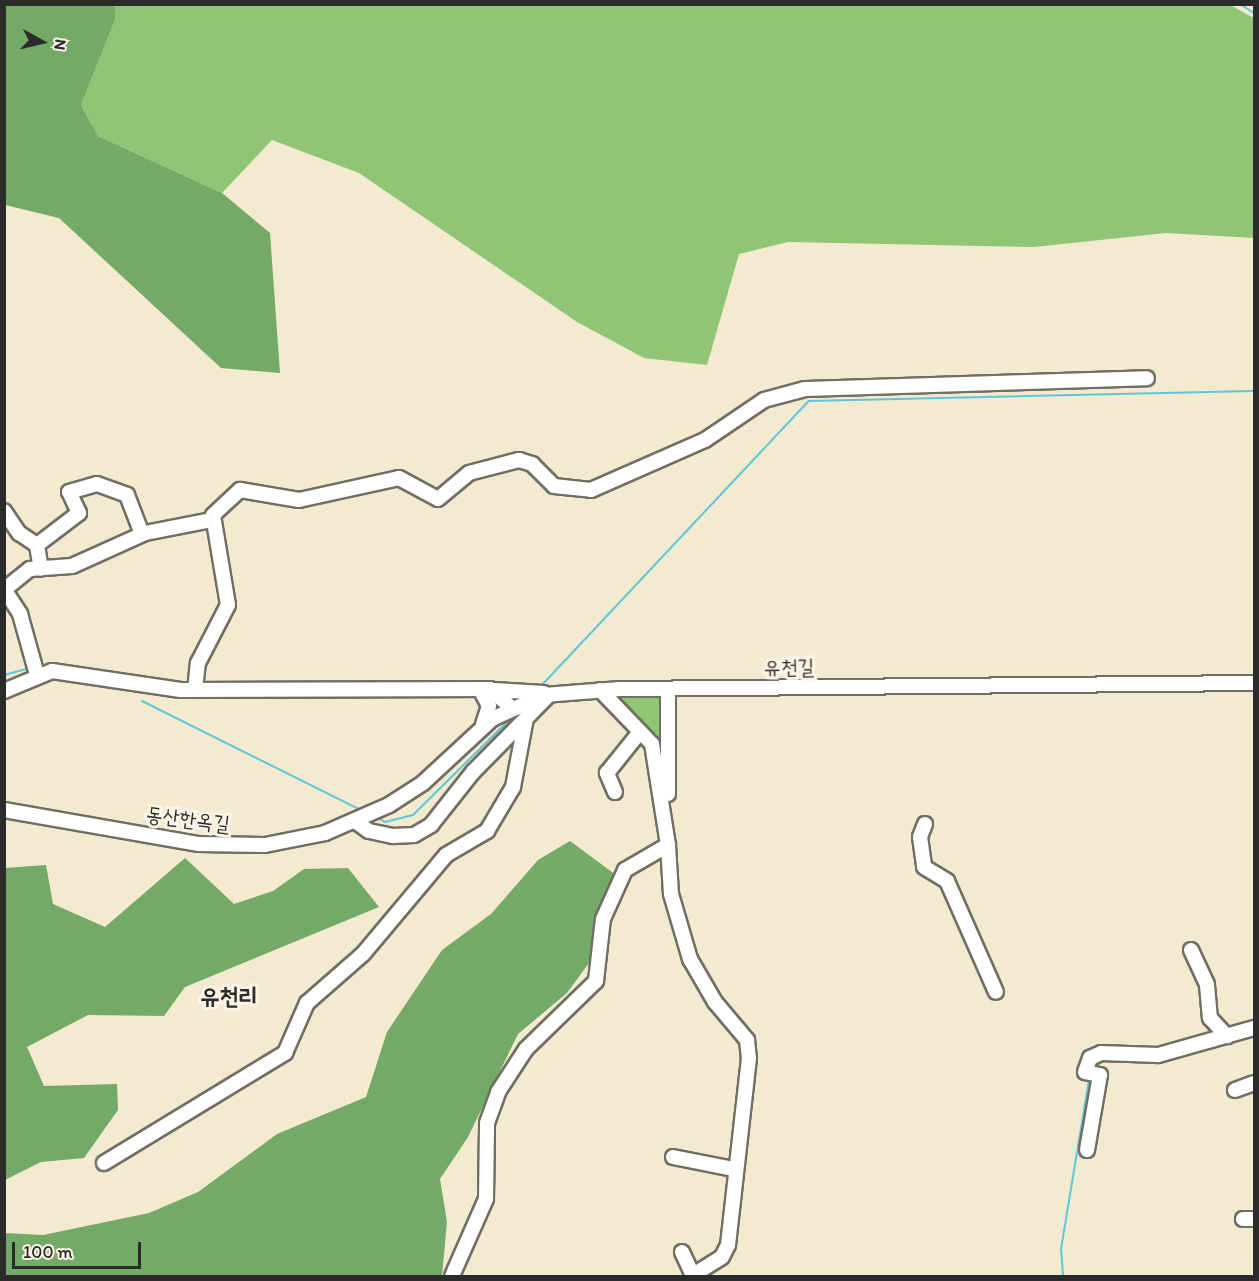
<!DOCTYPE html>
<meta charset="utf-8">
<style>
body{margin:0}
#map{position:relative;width:1259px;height:1281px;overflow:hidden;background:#f3eacf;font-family:Itim,"Poor Story",sans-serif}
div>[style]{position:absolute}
.green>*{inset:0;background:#90c576}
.forest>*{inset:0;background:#74aa67}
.stream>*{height:2px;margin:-1px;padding:0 1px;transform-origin:1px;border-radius:1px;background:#5ec6db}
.roads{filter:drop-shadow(2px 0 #716e64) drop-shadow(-2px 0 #716e64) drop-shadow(0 2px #716e64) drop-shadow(0 -2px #716e64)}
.minor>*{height:14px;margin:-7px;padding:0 7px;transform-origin:7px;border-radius:7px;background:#fff}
span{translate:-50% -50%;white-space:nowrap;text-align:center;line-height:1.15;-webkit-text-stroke:6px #fcf5e5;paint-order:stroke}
.street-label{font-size:21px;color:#2b2b2b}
.quarter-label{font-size:24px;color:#2b2b2b;font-weight:700}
.frame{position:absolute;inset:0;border:6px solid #2b2b2b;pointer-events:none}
.north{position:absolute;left:12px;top:12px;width:60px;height:60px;-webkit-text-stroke:4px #fcf5e5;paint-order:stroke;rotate:98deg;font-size:16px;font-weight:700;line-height:24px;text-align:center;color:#2b2b2b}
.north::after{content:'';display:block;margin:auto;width:21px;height:27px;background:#2b2b2b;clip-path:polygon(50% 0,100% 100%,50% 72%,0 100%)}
.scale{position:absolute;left:12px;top:1242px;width:129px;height:27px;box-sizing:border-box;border:3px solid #2b2b2b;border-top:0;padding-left:8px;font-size:18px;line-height:21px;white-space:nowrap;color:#2b2b2b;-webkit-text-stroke:4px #fcf5e5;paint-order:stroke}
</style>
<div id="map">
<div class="green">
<div style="clip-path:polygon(115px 5px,1230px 5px,1254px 18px,1254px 238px,1166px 233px,1034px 247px,788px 242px,739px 254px,707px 365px,644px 358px,577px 322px,359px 173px,272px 140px,222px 193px,98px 136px,81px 105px,115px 20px)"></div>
<div style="clip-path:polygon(606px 694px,660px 694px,662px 769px)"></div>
</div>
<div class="forest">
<div style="clip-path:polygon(5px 4px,115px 5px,115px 20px,81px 105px,98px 136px,222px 193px,270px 233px,280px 373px,221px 368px,59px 218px,5px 205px)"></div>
<div style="clip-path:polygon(570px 841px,616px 875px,605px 941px,567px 993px,518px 1034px,468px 1137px,440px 1179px,447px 1222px,442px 1276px,5px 1276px,5px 1233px,43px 1235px,149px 1213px,198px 1192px,277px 1134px,366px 1097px,387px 1032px,442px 950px,491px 914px,538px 860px)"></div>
<div style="clip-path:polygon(185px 858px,234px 904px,273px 891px,304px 869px,348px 868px,379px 907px,185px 987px,164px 1016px,88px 1015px,27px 1047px,44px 1086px,117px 1084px,118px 1110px,84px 1158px,41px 1162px,5px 1180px,5px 868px,46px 865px,53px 904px,105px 927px)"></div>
</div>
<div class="stream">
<div style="left:1240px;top:4px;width:17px;rotate:33deg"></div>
<div style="left:4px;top:675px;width:24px;rotate:-15deg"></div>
<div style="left:541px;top:686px;width:391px;rotate:-46.8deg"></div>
<div style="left:809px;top:401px;width:445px;rotate:-1.3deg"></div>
<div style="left:142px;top:701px;width:247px;rotate:26.5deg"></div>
<div style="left:376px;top:817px;width:10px;rotate:29deg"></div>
<div style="left:385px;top:822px;width:29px;rotate:-14deg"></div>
<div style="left:413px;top:815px;width:141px;rotate:-44.7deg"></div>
<div style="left:1109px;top:1060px;width:36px;rotate:2deg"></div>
<div style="left:1063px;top:1276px;width:27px;rotate:-94deg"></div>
<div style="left:1061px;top:1249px;width:172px;rotate:-80.6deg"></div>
</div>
<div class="roads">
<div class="minor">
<div style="left:4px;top:511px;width:27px;rotate:56deg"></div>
<div style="left:19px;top:533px;width:22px;rotate:34deg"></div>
<div style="left:37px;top:545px;width:24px;rotate:81deg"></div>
<div style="left:37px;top:545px;width:53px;rotate:-37.3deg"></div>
<div style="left:79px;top:513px;width:23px;rotate:-115deg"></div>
<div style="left:69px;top:492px;width:29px;rotate:-16deg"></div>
<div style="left:97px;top:484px;width:32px;rotate:20deg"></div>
<div style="left:127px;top:495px;width:42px;rotate:69deg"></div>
<div style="left:4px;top:589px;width:30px;rotate:57deg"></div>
<div style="left:20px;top:614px;width:63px;rotate:74.4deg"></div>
<div style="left:5px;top:589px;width:32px;rotate:-39deg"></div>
<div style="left:30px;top:569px;width:42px;rotate:-4.1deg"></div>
<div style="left:72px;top:566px;width:80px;rotate:-24.3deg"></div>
<div style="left:145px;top:533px;width:68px;rotate:-11deg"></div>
<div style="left:480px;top:689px;width:19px;rotate:62deg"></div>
<div style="left:489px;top:706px;width:20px;rotate:108deg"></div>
<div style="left:668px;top:689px;width:105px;rotate:90deg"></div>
<div style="left:195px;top:690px;width:27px;rotate:-84deg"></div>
<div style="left:198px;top:663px;width:65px;rotate:-62.7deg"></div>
<div style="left:228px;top:605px;width:91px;rotate:-99.5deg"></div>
<div style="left:213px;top:515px;width:37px;rotate:-43deg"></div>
<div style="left:240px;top:490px;width:60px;rotate:9.6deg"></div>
<div style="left:299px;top:500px;width:102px;rotate:-12.4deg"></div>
<div style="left:399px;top:478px;width:44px;rotate:28.3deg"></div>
<div style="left:438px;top:499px;width:40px;rotate:-40deg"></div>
<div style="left:469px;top:473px;width:52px;rotate:-14.6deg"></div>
<div style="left:519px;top:460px;width:14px;rotate:17deg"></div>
<div style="left:532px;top:464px;width:31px;rotate:45deg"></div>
<div style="left:554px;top:486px;width:37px;rotate:6deg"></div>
<div style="left:591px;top:490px;width:124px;rotate:-23.7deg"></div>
<div style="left:705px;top:440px;width:71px;rotate:-34.1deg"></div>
<div style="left:764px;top:400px;width:42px;rotate:-15deg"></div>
<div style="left:805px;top:389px;width:342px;rotate:-1.8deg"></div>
<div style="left:494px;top:690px;width:50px;rotate:3.4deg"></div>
<div style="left:4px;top:691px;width:52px;rotate:-22.6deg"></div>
<div style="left:52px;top:671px;width:130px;rotate:8.4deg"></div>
<div style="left:181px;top:690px;width:309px;rotate:-0.2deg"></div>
<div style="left:490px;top:689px;width:29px;rotate:41deg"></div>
<div style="left:615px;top:792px;width:21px;rotate:-113deg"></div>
<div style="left:607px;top:773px;width:53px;rotate:-51.2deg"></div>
<div style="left:4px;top:810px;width:198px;rotate:9.9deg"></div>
<div style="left:199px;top:844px;width:66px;rotate:0.9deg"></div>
<div style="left:265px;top:845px;width:61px;rotate:-11.3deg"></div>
<div style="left:325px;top:833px;width:70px;rotate:-23.6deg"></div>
<div style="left:389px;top:805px;width:40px;rotate:-32.9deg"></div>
<div style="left:423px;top:783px;width:94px;rotate:-42.8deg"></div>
<div style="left:492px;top:719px;width:57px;rotate:-24.8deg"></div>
<div style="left:544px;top:695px;width:76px;rotate:-4.5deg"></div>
<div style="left:620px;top:689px;width:634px;rotate:-0.54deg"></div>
<div style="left:355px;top:821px;width:17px;rotate:36deg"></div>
<div style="left:369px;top:831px;width:25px;rotate:12deg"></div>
<div style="left:393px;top:836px;width:21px;rotate:-3deg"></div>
<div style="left:414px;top:835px;width:20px;rotate:-30deg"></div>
<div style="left:431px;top:825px;width:68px;rotate:-51.6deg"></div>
<div style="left:473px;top:772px;width:108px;rotate:-45.4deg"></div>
<div style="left:925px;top:824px;width:14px;rotate:111deg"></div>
<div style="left:920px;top:837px;width:30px;rotate:82deg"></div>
<div style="left:924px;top:867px;width:27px;rotate:31deg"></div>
<div style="left:947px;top:881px;width:121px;rotate:66.2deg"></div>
<div style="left:668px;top:845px;width:49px;rotate:86.5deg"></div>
<div style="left:671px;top:894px;width:68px;rotate:73.7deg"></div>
<div style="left:690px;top:959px;width:50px;rotate:59.8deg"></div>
<div style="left:715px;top:1002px;width:50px;rotate:49.9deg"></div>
<div style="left:747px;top:1040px;width:18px;rotate:84deg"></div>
<div style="left:749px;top:1058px;width:188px;rotate:96.4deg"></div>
<div style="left:728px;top:1245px;width:13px;rotate:117deg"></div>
<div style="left:722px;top:1257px;width:36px;rotate:148deg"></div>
<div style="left:1191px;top:950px;width:38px;rotate:65deg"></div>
<div style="left:1207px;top:985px;width:33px;rotate:85deg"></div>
<div style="left:1210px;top:1018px;width:25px;rotate:47deg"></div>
<div style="left:1235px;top:1090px;width:20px;rotate:-20deg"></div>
<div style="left:1087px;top:1150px;width:76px;rotate:-80.2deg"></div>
<div style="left:1100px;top:1075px;width:15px;rotate:-169deg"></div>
<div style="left:1085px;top:1072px;width:15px;rotate:-70deg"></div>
<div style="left:1090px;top:1058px;width:12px;rotate:-24deg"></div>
<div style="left:1101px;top:1053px;width:57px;rotate:2deg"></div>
<div style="left:1158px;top:1055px;width:100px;rotate:-15.7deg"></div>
<div style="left:673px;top:1157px;width:61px;rotate:11.3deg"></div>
<div style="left:104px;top:1163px;width:212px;rotate:-31.3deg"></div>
<div style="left:285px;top:1053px;width:55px;rotate:-66.3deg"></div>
<div style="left:307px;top:1003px;width:74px;rotate:-41.2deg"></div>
<div style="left:363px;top:954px;width:129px;rotate:-50deg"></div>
<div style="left:446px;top:855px;width:48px;rotate:-30.3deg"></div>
<div style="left:487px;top:831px;width:51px;rotate:-59.4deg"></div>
<div style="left:513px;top:787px;width:70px;rotate:-79.3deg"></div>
<div style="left:1243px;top:1219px;width:11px"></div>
<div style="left:682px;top:1252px;width:26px;rotate:65deg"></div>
<div style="left:452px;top:1276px;width:84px;rotate:-66.2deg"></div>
<div style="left:486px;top:1199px;width:76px;rotate:-89.2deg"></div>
<div style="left:487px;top:1123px;width:33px;rotate:-70deg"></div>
<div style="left:498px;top:1092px;width:51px;rotate:-56.9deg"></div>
<div style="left:526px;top:1049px;width:98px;rotate:-44.2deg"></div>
<div style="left:596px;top:981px;width:62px;rotate:-83.6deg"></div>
<div style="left:603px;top:919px;width:54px;rotate:-65.8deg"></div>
<div style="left:625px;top:870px;width:50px;rotate:-30.2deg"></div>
<div style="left:668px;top:845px;width:102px;rotate:-99deg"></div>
<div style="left:652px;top:744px;width:75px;rotate:-133.9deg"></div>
</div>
</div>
<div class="street-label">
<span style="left:789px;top:667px;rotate:-1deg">유천길</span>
<span style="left:188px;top:819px;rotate:7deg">동산한옥길</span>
</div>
<div class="quarter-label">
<span style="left:229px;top:996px">유천리</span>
</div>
<div class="frame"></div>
<div class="north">N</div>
<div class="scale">100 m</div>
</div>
